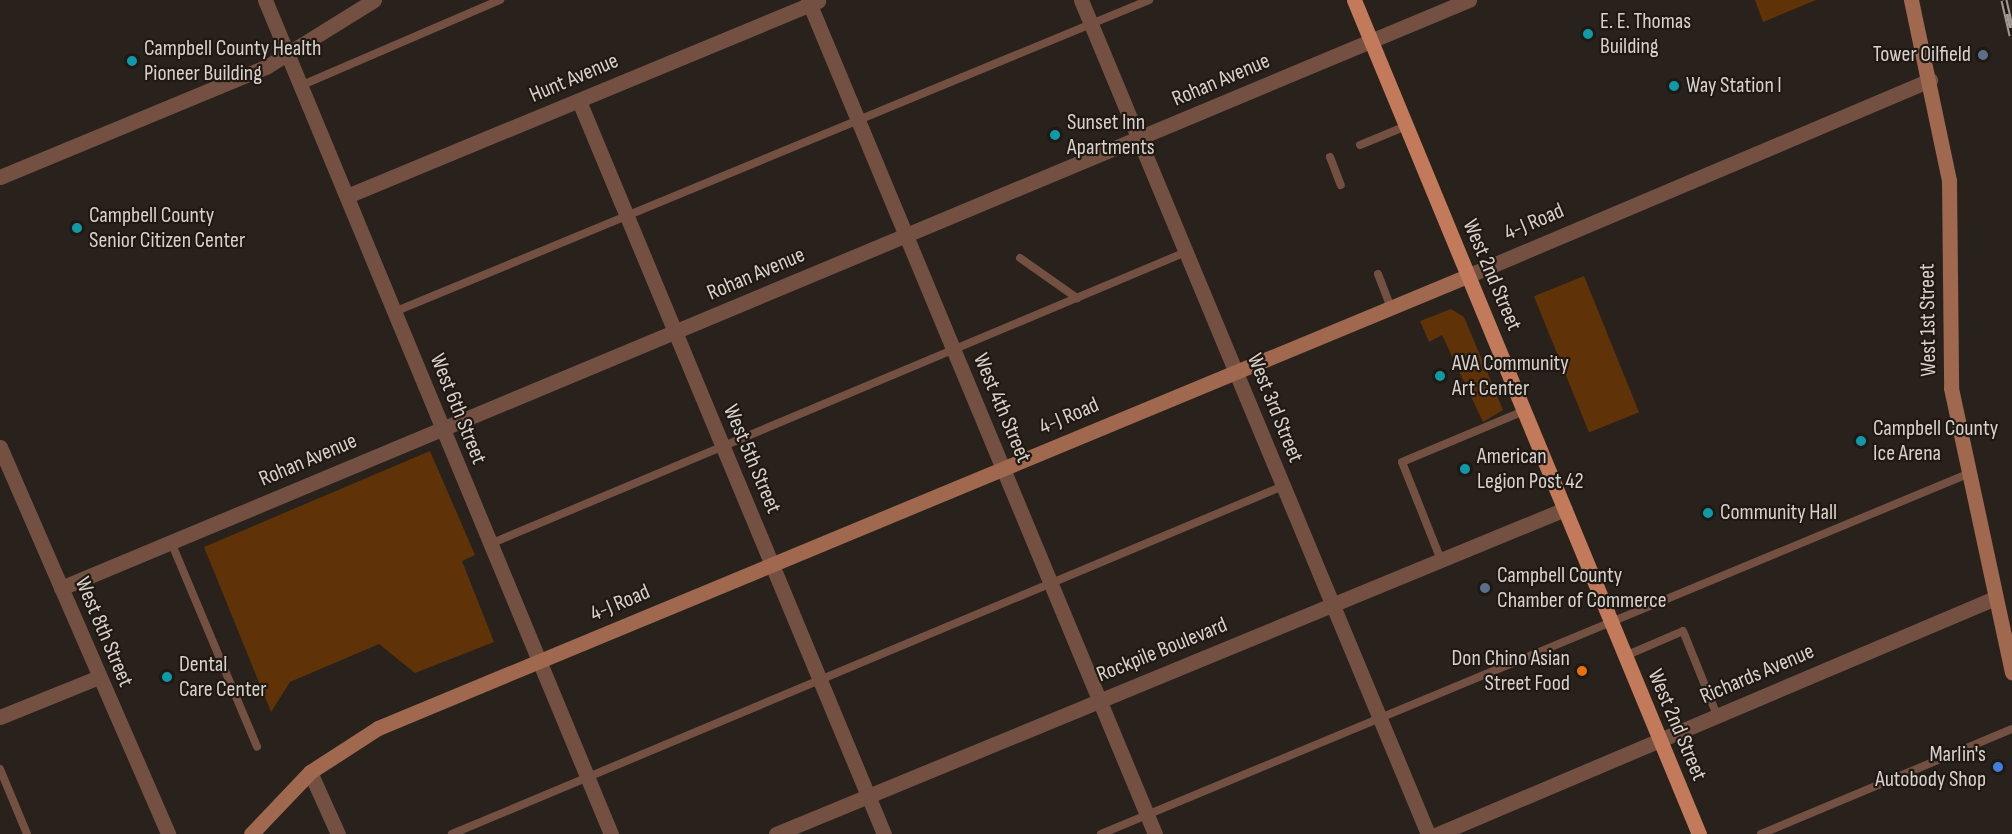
<!DOCTYPE html>
<style>
body{margin:0}
#map{position:relative;width:2012px;height:834px;overflow:hidden;background:#29221c;font-family:"Sofia Sans Condensed",sans-serif}
div>[style]{position:absolute}
.green>*{inset:0;background:#603207;transform-origin:0 0}
.lane>*{height:8px;margin:-4px;padding:0 4px;transform-origin:4px;border-radius:4px;background:#735041}
.street>*{height:15px;margin:-7.5px;padding:0 7.5px;transform-origin:7.5px;border-radius:7.5px;background:#735041}
.secondary>*{height:15px;margin:-7.5px;padding:0 7.5px;transform-origin:7.5px;border-radius:7.5px;background:#9f684f}
.primary>*{height:15px;margin:-7.5px;padding:0 7.5px;transform-origin:7.5px;border-radius:7.5px;background:#c27a5b}
.rail>*{height:7px;margin-top:-3.5px;transform-origin:0;background:repeating-linear-gradient(90deg,#201813 0 14px,#a19b96 0 28px);box-sizing:border-box;border-block:2px solid #a19b96}
.dots>*{width:16px;height:16px;translate:-50% -50%;box-sizing:border-box;border:3px solid #201813;border-radius:50%}
span{translate:-50% -50%;white-space:nowrap;text-align:center;line-height:1.15;-webkit-text-stroke:4.5px #201813;paint-order:stroke}
.poi-label{font-size:22px;color:#d7d2ce}
.left{translate:0 -50%;text-align:left}
.right{translate:-100% -50%;text-align:right}
.street-label{font-size:22px;color:#d7d2ce}
</style>
<div id="map">
<div class="green">
<div style="clip-path:polygon(1755px 0,1816px 0,1763px 22px)"></div>
<div style="left:1584px;top:276px;width:147px;height:54px;rotate:68deg"></div>
<div style="clip-path:polygon(1451px 309px,1464px 317px,1503px 410px,1483px 422px,1442px 335px,1429px 342px,1420px 321px)"></div>
<div style="clip-path:polygon(430px 451px,475px 555px,462px 561px,494px 642px,415px 673px,379px 644px,290px 682px,271px 712px,204px 547px)"></div>
</div>
<div class="lane">
<div style="left:300px;top:86px;width:218px;rotate:-23.3deg"></div>
<div style="left:1360px;top:145px;width:50px;rotate:-22.4deg"></div>
<div style="left:1330px;top:157px;width:30px;rotate:69deg"></div>
<div style="left:1020px;top:258px;width:70px;rotate:35.1deg"></div>
<div style="left:1378px;top:274px;width:36px;rotate:69deg"></div>
<div style="left:394px;top:312px;width:817px;rotate:-22.45deg"></div>
<div style="left:171px;top:542px;width:222px;rotate:67.2deg"></div>
<div style="left:490px;top:544px;width:755px;rotate:-22.76deg"></div>
<div style="left:1441px;top:560px;width:105px;rotate:-111.7deg"></div>
<div style="left:1402px;top:462px;width:132px;rotate:-22.7deg"></div>
<div style="left:1625px;top:656px;width:63px;rotate:-23.3deg"></div>
<div style="left:1683px;top:631px;width:91px;rotate:68deg"></div>
<div style="left:0;top:769px;width:70px;rotate:67.4deg"></div>
<div style="left:452px;top:834px;width:901px;rotate:-22.72deg"></div>
<div style="left:1101px;top:834px;width:941px;rotate:-22.56deg"></div>
<div style="left:1761px;top:834px;width:272px;rotate:-22.7deg"></div>
</div>
<div class="street">
<div style="left:265px;top:0;width:903px;rotate:67.47deg"></div>
<div style="left:808px;top:0;width:903px;rotate:67.41deg"></div>
<div style="left:1081px;top:0;width:903px;rotate:67.41deg"></div>
<div style="left:579px;top:101px;width:794px;rotate:67.41deg"></div>
<div style="left:0;top:177px;width:288px;rotate:-22.5deg"></div>
<div style="left:266px;top:67px;width:127px;rotate:-31.8deg"></div>
<div style="left:347px;top:196px;width:510px;rotate:-22.49deg"></div>
<div style="left:1467px;top:276px;width:503px;rotate:-22.94deg"></div>
<div style="left:0;top:447px;width:422px;rotate:66.5deg"></div>
<div style="left:61px;top:588px;width:1526px;rotate:-22.67deg"></div>
<div style="left:0;top:717px;width:107px;rotate:-22deg"></div>
<div style="left:310px;top:772px;width:68px;rotate:65.7deg"></div>
<div style="left:776px;top:834px;width:853px;rotate:-22.39deg"></div>
<div style="left:1438px;top:834px;width:605px;rotate:-22.96deg"></div>
</div>
<div class="secondary">
<div style="left:1911px;top:0;width:185px;rotate:78.1deg"></div>
<div style="left:1949px;top:181px;width:207px;rotate:89.4deg"></div>
<div style="left:1951px;top:388px;width:291px;rotate:77.9deg"></div>
<div style="left:251px;top:834px;width:86px;rotate:-46.4deg"></div>
<div style="left:310px;top:772px;width:81px;rotate:-32.9deg"></div>
<div style="left:378px;top:728px;width:1179px;rotate:-22.54deg"></div>
</div>
<div class="primary">
<div style="left:1354px;top:0;width:903px;rotate:67.53deg"></div>
</div>
<div class="rail">
<div style="left:2004px;top:0;width:36px;rotate:77deg"></div>
</div>
<div class="dots">
<div style="left:1588px;top:34px;background:#0f9aa8"></div>
<div style="left:1983px;top:55px;background:#5c6f8a"></div>
<div style="left:132px;top:61px;background:#0f9aa8"></div>
<div style="left:1674px;top:86px;background:#0f9aa8"></div>
<div style="left:1055px;top:135px;background:#0f9aa8"></div>
<div style="left:77px;top:228px;background:#0f9aa8"></div>
<div style="left:1440px;top:376px;background:#0f9aa8"></div>
<div style="left:1861px;top:441px;background:#0f9aa8"></div>
<div style="left:1465px;top:469px;background:#0f9aa8"></div>
<div style="left:1708px;top:513px;background:#0f9aa8"></div>
<div style="left:1485px;top:588px;background:#5c6f8a"></div>
<div style="left:1582px;top:671px;background:#e8710a"></div>
<div style="left:167px;top:677px;background:#0f9aa8"></div>
<div style="left:1998px;top:767px;background:#3f7fe0"></div>
</div>
<div class="poi-label">
<span class="left" style="left:1600px;top:34px">E. E. Thomas<br>Building</span>
<span class="left" style="left:144px;top:61px">Campbell County Health<br>Pioneer Building</span>
<span class="right" style="left:1971px;top:55px">Tower Oilfield</span>
<span class="left" style="left:1686px;top:86px">Way Station I</span>
<span class="left" style="left:1067px;top:135px">Sunset Inn<br>Apartments</span>
<span class="left" style="left:89px;top:228px">Campbell County<br>Senior Citizen Center</span>
<span class="left" style="left:1452px;top:376px">AVA Community<br>Art Center</span>
<span class="left" style="left:1873px;top:441px">Campbell County<br>Ice Arena</span>
<span class="left" style="left:1477px;top:469px">American<br>Legion Post 42</span>
<span class="left" style="left:1720px;top:513px">Community Hall</span>
<span class="left" style="left:1497px;top:588px">Campbell County<br>Chamber of Commerce</span>
<span class="right" style="left:1570px;top:671px">Don Chino Asian<br>Street Food</span>
<span class="left" style="left:179px;top:677px">Dental<br>Care Center</span>
<span class="right" style="left:1986px;top:767px">Marlin's<br>Autobody Shop</span>
</div>
<div class="street-label">
<span style="left:574px;top:78px;rotate:-23deg">Hunt Avenue</span>
<span style="left:1221px;top:80px;rotate:-23deg">Rohan Avenue</span>
<span style="left:1534px;top:222px;rotate:-23deg">4-J Road</span>
<span style="left:756px;top:274px;rotate:-23deg">Rohan Avenue</span>
<span style="left:1492px;top:275px;rotate:67deg">West 2nd Street</span>
<span style="left:1928px;top:320px;rotate:-91deg">West 1st Street</span>
<span style="left:1002px;top:408px;rotate:67deg">West 4th Street</span>
<span style="left:1275px;top:408px;rotate:68deg">West 3rd Street</span>
<span style="left:458px;top:409px;rotate:68deg">West 6th Street</span>
<span style="left:1069px;top:416px;rotate:-23deg">4-J Road</span>
<span style="left:752px;top:459px;rotate:67deg">West 5th Street</span>
<span style="left:308px;top:460px;rotate:-23deg">Rohan Avenue</span>
<span style="left:620px;top:603px;rotate:-23deg">4-J Road</span>
<span style="left:104px;top:632px;rotate:67deg">West 8th Street</span>
<span style="left:1162px;top:650px;rotate:-22deg">Rockpile Boulevard</span>
<span style="left:1757px;top:674px;rotate:-23deg">Richards Avenue</span>
<span style="left:1677px;top:725px;rotate:67deg">West 2nd Street</span>
</div>
</div>
